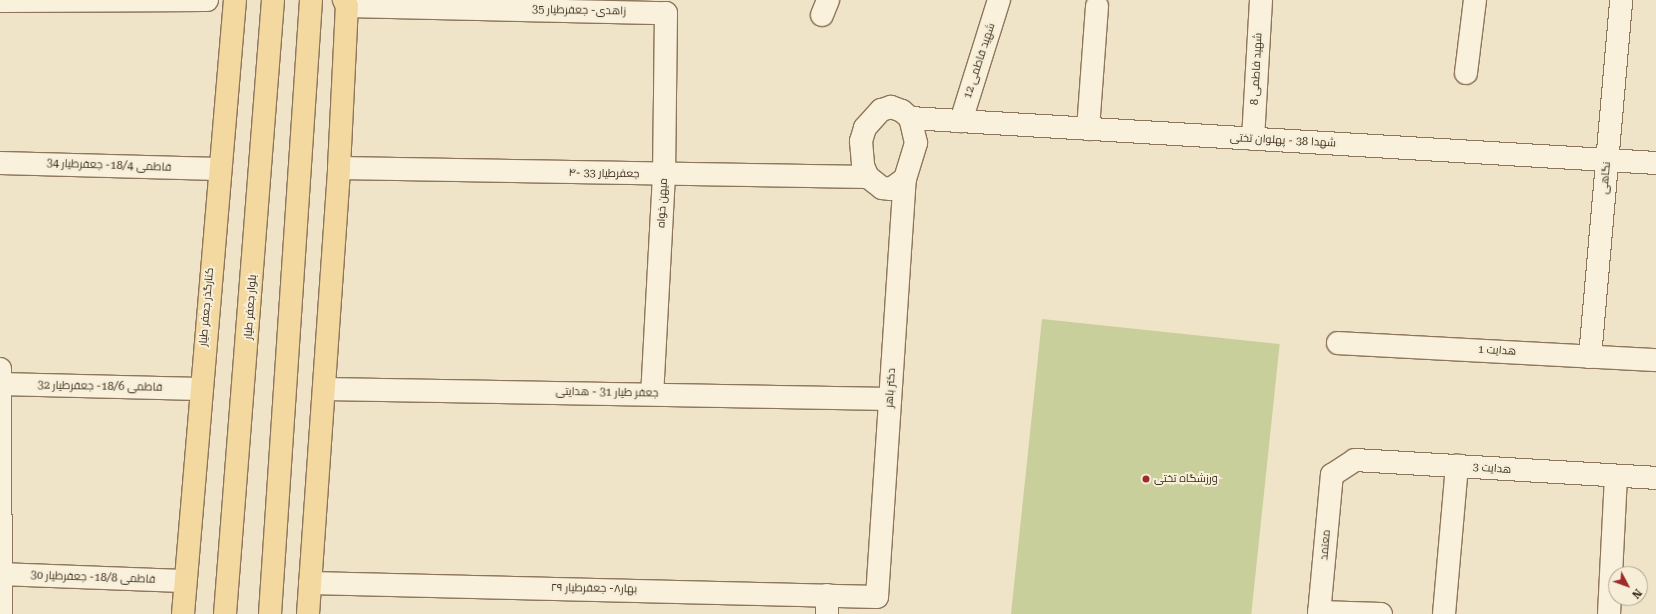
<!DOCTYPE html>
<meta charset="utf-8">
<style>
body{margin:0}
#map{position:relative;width:1656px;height:614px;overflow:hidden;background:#f0e4c8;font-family:"Roboto Serif",Cairo,serif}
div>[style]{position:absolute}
.green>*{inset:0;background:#c9cf9b;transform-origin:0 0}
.roads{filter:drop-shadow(1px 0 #8d765c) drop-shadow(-1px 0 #8d765c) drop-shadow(0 1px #8d765c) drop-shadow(0 -1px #8d765c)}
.minor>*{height:22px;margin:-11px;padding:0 11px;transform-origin:11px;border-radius:11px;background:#faf1dc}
.major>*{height:22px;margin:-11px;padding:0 11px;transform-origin:11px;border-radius:11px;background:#f3d9a0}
.dots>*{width:11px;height:11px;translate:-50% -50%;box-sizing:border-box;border:2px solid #f7eed8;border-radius:50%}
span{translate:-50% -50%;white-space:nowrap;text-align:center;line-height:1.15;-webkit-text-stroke:4px #f7eed8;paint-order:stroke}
.street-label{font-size:11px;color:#3d2e20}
.poi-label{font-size:11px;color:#3d2e20}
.left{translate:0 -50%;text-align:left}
.north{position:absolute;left:1608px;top:566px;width:40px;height:40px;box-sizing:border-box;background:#f7eed8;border:1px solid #ada18e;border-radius:50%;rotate:131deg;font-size:11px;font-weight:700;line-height:16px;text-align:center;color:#3d2e20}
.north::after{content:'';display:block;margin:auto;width:14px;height:18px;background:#9e2a2b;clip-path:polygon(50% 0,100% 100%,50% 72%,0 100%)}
</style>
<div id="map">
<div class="green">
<div style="left:1042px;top:319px;width:239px;height:297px;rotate:6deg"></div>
</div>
<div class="roads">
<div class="minor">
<div style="left:0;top:1px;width:207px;rotate:-0.3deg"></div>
<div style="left:347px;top:6px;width:319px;rotate:1.3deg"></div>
<div style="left:666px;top:13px;width:162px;rotate:90.7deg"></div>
<div style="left:664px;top:175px;width:219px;rotate:93.1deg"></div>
<div style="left:822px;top:15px;width:16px;rotate:-68deg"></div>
<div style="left:1466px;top:73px;width:74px;rotate:-83deg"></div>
<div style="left:910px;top:118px;width:747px;rotate:3.45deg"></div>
<div style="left:961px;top:121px;width:127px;rotate:-72.6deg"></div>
<div style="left:1088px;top:129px;width:123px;rotate:-85.8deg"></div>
<div style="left:1253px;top:139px;width:139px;rotate:-86.7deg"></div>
<div style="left:0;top:163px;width:218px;rotate:1.6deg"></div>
<div style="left:339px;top:168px;width:529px;rotate:0.97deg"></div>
<div style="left:1338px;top:343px;width:318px;rotate:3.1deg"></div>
<div style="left:1590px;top:357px;width:358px;rotate:-85deg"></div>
<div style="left:0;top:369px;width:245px;rotate:89.8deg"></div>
<div style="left:0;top:384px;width:200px;rotate:1.4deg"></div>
<div style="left:324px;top:389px;width:566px;rotate:1.01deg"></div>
<div style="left:1px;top:574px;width:184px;rotate:2.2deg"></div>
<div style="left:310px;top:583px;width:567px;rotate:1.41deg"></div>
<div style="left:877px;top:597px;width:419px;rotate:-86.2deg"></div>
<div style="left:905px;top:179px;width:38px;rotate:-73deg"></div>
<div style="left:916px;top:143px;width:26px;rotate:-103deg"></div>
<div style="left:910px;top:118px;width:11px;rotate:-139deg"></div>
<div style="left:902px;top:111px;width:12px;rotate:-160deg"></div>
<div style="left:891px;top:107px;width:10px;rotate:163deg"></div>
<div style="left:881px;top:110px;width:24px;rotate:132deg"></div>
<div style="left:865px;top:128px;width:14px;rotate:107deg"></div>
<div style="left:861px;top:141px;width:25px;rotate:85deg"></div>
<div style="left:863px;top:166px;width:12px;rotate:66deg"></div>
<div style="left:868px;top:177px;width:18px;rotate:38deg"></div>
<div style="left:882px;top:188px;width:9px;rotate:6deg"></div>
<div style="left:891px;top:189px;width:17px;rotate:-36deg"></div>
<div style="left:1319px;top:612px;width:62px;rotate:1.8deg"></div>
<div style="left:827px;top:614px;width:19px;rotate:-90deg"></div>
<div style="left:1319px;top:614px;width:140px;rotate:-84.7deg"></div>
<div style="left:1332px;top:475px;width:27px;rotate:-33deg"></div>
<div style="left:1355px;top:460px;width:302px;rotate:3.4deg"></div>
<div style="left:1444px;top:614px;width:149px;rotate:-85deg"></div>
<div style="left:1609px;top:614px;width:137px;rotate:-87.1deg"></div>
</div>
<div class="major">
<div style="left:183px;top:614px;width:616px;rotate:-85.16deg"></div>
<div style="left:225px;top:614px;width:616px;rotate:-85.53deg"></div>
<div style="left:270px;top:614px;width:615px;rotate:-86.18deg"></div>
<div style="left:308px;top:614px;width:447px;rotate:-86deg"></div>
<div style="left:339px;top:168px;width:162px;rotate:-87.2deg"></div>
<div style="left:347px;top:6px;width:7px;rotate:-117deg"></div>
</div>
</div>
<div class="dots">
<div style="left:1146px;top:479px;background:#9e2a2b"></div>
</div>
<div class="street-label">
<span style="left:579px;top:11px;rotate:1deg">زاهدی- جعفرطیار 35</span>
<span style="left:980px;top:61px;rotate:-72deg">شهید فاطمی 12</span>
<span style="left:1257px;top:69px;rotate:-87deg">شهید فاطمی 8</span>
<span style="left:1283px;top:141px;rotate:3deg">شهدا 38 - پهلوان تختی</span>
<span style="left:109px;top:166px;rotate:2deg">فاطمی 18/4- جعفرطیار 34</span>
<span style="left:604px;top:174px;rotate:1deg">۴- جعفرطیار 33</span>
<span style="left:1606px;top:178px;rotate:-85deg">نگاهی</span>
<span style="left:663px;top:203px;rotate:-87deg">میهن خواه</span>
<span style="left:207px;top:307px;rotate:-85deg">کنارگذر جعفر طیار</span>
<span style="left:251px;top:307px;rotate:-86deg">بلوار جعفر طیار</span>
<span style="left:1497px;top:351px;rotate:3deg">هدایت 1</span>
<span style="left:100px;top:387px;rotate:1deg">فاطمی 18/6- جعفرطیار 32</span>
<span style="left:891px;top:388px;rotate:-86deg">دکتر باهر</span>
<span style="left:607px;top:393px;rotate:1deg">جعفر طیار 31 - هدایتی</span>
<span style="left:1492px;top:469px;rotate:4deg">هدایت 3</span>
<span style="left:1326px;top:545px;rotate:-85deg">معتمد</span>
<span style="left:93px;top:578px;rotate:2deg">فاطمی 18/8- جعفرطیار 30</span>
<span style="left:594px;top:589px;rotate:1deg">بهار۸- جعفرطیار ۲۹</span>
</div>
<div class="poi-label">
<span class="left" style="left:1154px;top:479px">ورزشگاه تختی</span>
</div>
<div class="north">N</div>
</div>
